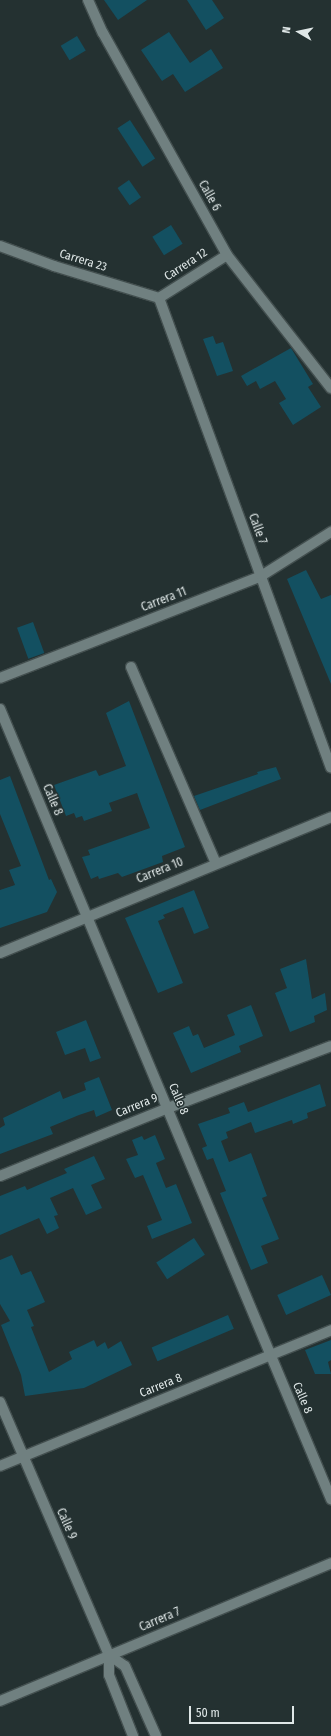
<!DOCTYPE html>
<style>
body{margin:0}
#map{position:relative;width:331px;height:1736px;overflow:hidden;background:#243131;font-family:"Fira Sans Condensed",sans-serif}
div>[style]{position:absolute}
.building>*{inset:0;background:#135061;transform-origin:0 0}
.roads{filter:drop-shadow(1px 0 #434f4f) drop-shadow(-1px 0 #434f4f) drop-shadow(0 1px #434f4f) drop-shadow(0 -1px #434f4f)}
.minor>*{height:10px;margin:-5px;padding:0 5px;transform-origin:5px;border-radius:5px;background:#708080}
span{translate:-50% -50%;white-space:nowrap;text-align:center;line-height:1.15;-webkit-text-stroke:3px #243131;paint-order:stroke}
.street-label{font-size:12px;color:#dfe7e7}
.north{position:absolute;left:279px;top:12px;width:40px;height:40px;-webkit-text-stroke:3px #243131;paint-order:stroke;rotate:279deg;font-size:11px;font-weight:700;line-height:16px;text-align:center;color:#dfe7e7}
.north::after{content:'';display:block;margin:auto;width:14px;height:18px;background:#dfe7e7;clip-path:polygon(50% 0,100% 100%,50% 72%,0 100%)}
.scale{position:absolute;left:189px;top:1706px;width:105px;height:18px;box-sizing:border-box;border:2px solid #dfe7e7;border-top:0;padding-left:5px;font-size:12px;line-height:14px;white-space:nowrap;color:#dfe7e7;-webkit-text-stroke:3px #243131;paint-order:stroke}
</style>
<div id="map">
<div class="building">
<div style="clip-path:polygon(104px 0,147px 0,118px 20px)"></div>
<div style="clip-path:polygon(187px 0,212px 0,224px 18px,206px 30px)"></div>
<div style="clip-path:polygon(169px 32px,190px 63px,211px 49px,223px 68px,185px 92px,173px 74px,162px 81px,141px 50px)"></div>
<div style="left:77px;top:36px;width:17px;height:19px;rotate:59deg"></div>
<div style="left:130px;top:120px;width:46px;height:15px;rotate:57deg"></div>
<div style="left:129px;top:180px;width:21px;height:14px;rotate:55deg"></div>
<div style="left:171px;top:225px;width:22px;height:22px;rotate:58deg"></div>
<div style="clip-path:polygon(213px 336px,216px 344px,223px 342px,233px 371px,217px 376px,203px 339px)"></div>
<div style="clip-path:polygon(291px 348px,313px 384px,308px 387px,321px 407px,293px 425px,279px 403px,286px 399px,275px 381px,260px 389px,256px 381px,247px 386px,241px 376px)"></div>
<div style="clip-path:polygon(306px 570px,321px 599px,331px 595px,331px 684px,287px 579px)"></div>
<div style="left:33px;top:622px;width:33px;height:17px;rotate:70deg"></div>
<div style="clip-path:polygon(129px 701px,185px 847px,162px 856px,163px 862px,122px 877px,118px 873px,99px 879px,98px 876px,91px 879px,82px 857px,90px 855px,88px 850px,150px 828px,142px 807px,137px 793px,109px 803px,112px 811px,84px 821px,82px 816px,76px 818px,74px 813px,66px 816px,54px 785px,96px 770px,99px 776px,126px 766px,106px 713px)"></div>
<div style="clip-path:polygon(276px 767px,281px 779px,200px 810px,194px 796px,258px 774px,257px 772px)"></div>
<div style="clip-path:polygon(10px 776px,49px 880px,51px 879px,57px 892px,47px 912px,0 928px,0 890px,15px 885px,9px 870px,21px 866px,0 814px,0 780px)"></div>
<div style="clip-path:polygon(194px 890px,209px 928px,194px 934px,183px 907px,163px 915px,165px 918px,158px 921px,183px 983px,158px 993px,125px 918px)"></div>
<div style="clip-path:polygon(306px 959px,312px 999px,325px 993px,327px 1010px,314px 1016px,315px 1022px,290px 1032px,275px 993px,287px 988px,280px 969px)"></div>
<div style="clip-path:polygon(251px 1005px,263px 1036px,239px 1046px,241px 1052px,191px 1073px,173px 1033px,189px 1026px,193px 1036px,198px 1034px,204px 1048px,235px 1035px,227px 1015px)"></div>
<div style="clip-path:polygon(86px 1020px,101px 1058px,90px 1062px,85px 1048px,65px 1055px,56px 1032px)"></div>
<div style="clip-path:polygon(99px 1077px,112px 1110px,96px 1117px,94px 1110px,79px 1115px,50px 1127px,53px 1134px,0 1154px,0 1128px,5px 1125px,3px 1118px,60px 1091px,63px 1099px,86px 1090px,84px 1083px)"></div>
<div style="clip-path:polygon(320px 1084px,326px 1106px,307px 1113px,308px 1118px,293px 1124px,292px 1120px,255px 1133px,251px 1122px,226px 1132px,228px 1138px,221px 1141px,229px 1162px,251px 1153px,267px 1196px,262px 1198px,279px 1239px,261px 1246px,268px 1263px,251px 1270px,220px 1193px,226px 1191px,213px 1158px,207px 1160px,202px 1148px,207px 1146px,198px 1124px,230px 1113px,228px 1108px,244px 1102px,248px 1112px)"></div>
<div style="clip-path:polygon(155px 1135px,165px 1159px,156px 1163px,166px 1188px,176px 1184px,192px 1223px,152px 1239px,147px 1226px,162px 1220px,143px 1175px,135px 1178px,126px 1159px,138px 1155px,132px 1140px,142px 1136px,144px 1140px)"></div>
<div style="clip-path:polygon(94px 1156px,105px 1179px,91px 1185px,102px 1208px,86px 1215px,73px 1188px,50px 1198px,58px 1215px,54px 1216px,59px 1228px,47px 1234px,39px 1218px,0 1235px,0 1196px,25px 1186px,27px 1190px,43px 1183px,67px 1173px,64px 1169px)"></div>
<div style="left:194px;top:1238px;width:20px;height:45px;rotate:57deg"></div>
<div style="clip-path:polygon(12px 1255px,21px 1275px,31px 1271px,45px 1302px,27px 1310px,34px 1326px,31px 1327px,49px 1372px,72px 1359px,69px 1352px,94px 1340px,97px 1347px,105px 1342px,108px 1349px,121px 1341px,132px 1365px,84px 1388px,25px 1396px,21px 1375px,1px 1325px,10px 1321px,0 1304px,0 1260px)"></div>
<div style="left:322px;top:1275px;width:22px;height:49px;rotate:66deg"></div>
<div style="left:228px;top:1315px;width:15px;height:83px;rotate:67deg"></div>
<div style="clip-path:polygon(331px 1340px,331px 1360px,328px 1362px,331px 1374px,315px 1374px,305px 1350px)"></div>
</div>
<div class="roads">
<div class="minor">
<div style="left:88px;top:0;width:36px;rotate:66deg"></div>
<div style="left:103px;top:33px;width:254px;rotate:60.8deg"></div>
<div style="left:227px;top:255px;width:169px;rotate:52deg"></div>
<div style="left:0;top:246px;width:58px;rotate:20.3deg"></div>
<div style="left:54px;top:266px;width:110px;rotate:16.9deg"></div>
<div style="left:159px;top:298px;width:500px;rotate:69.9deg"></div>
<div style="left:159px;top:298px;width:80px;rotate:-32.3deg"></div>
<div style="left:131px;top:667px;width:214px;rotate:66.6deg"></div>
<div style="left:0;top:678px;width:280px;rotate:-21.3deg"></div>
<div style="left:261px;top:576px;width:83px;rotate:-32.2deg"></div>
<div style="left:0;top:709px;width:857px;rotate:67.27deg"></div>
<div style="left:0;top:953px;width:358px;rotate:-22.3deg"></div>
<div style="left:0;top:1176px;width:181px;rotate:-22deg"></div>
<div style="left:168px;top:1108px;width:174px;rotate:-20.8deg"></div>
<div style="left:0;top:1402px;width:275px;rotate:66.7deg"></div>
<div style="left:109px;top:1655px;width:20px;rotate:90deg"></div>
<div style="left:109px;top:1675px;width:66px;rotate:68.5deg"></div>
<div style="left:0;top:1466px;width:358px;rotate:-22.3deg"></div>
<div style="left:109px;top:1655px;width:19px;rotate:35deg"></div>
<div style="left:125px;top:1666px;width:77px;rotate:66.1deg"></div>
<div style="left:0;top:1701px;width:359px;rotate:-22.6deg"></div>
</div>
</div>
<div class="street-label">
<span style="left:209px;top:196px;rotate:61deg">Calle 6</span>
<span style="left:83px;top:261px;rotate:17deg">Carrera 23</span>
<span style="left:186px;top:265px;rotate:-33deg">Carrera 12</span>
<span style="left:257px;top:529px;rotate:70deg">Calle 7</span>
<span style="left:164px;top:600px;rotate:-21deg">Carrera 11</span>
<span style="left:52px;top:800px;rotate:67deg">Calle 8</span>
<span style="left:160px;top:871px;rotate:-22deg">Carrera 10</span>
<span style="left:178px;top:1099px;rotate:67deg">Calle 8</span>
<span style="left:137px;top:1106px;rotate:-22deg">Carrera 9</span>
<span style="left:161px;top:1386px;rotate:-22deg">Carrera 8</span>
<span style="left:302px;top:1398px;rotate:67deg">Calle 8</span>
<span style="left:66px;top:1524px;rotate:66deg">Calle 9</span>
<span style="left:160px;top:1620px;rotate:-23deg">Carrera 7</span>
</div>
<div class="north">N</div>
<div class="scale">50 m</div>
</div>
